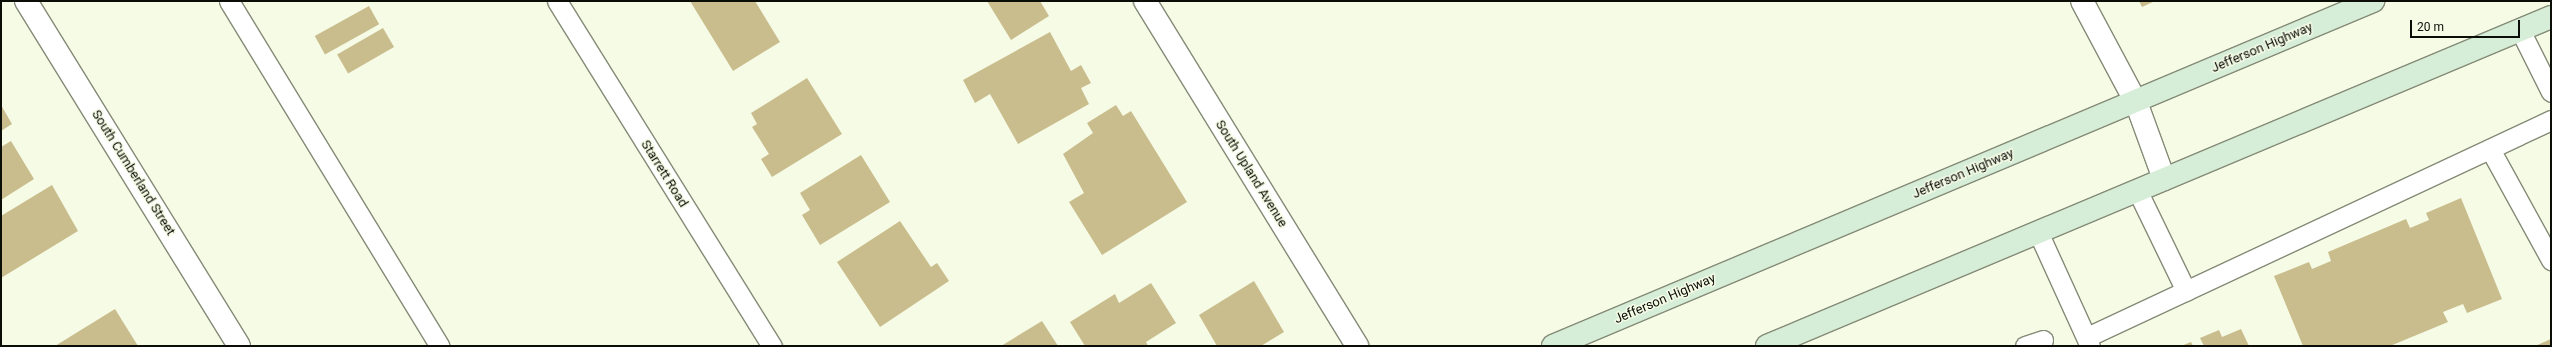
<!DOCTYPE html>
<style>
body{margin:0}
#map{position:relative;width:2552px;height:347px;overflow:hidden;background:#f5fbe5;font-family:Roboto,sans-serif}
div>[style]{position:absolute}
.building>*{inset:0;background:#cabd8d;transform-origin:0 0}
.roads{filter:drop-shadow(1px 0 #858b77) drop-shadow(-1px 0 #858b77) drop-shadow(0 1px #858b77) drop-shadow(0 -1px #858b77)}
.service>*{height:19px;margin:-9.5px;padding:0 9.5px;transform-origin:9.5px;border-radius:9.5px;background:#fff}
.minor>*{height:22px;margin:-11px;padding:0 11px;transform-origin:11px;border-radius:11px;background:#fff}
.secondary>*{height:22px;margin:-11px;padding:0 11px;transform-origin:11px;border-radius:11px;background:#d6edd7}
span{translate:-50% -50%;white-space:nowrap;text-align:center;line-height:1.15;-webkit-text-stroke:3px #f5fbe5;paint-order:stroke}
.street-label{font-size:13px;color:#0b0d07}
.frame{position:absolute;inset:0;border:2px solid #0b0d07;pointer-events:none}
.scale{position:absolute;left:2410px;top:20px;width:110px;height:18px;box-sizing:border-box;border:2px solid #0b0d07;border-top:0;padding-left:5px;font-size:12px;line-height:14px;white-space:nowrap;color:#0b0d07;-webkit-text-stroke:3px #f5fbe5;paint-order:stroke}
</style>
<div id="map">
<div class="building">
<div style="clip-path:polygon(690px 1px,755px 1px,780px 42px,733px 71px)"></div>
<div style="clip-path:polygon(987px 1px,1040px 1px,1049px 16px,1011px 40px)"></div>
<div style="clip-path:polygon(2139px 1px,2155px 1px,2142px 7px)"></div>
<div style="left:369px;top:6px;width:21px;height:62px;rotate:61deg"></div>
<div style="left:383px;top:28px;width:22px;height:53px;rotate:60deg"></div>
<div style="clip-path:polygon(1050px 32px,1071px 71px,1081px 65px,1091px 83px,1081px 88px,1089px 104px,1018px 144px,990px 94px,975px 103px,963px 80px)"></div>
<div style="clip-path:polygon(807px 78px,842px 134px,772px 177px,761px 159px,769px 154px,752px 127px,757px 124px,751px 113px)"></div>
<div style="clip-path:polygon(1px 105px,12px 124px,1px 131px)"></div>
<div style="clip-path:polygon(1116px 105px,1123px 116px,1131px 111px,1187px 202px,1102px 255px,1069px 202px,1084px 193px,1063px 154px,1093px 133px,1087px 123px)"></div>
<div style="clip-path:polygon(11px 141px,34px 179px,1px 200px,1px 147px)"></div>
<div style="clip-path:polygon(861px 155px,890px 202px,820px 245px,802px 215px,810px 210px,800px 193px)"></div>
<div style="clip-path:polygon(52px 185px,78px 231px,1px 278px,1px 216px)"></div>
<div style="clip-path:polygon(2461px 198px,2502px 299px,2467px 313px,2463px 304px,2443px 312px,2448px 322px,2390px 346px,2303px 346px,2274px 276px,2309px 262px,2312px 269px,2331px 261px,2328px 252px,2406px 219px,2410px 228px,2429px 220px,2426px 213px)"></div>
<div style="clip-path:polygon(900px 221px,931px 267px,937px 263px,949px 281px,880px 327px,837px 262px)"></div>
<div style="clip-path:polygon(1254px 281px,1284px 332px,1261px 346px,1217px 346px,1199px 315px)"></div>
<div style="clip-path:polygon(1151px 283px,1176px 323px,1146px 342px,1148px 346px,1085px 346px,1070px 322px,1115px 294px,1119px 303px)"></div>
<div style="clip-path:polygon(115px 309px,138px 346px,55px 346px)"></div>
<div style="clip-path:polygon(1042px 321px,1058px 346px,1001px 346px)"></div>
<div style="clip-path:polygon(2241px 329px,2249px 346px,2204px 346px,2200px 338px,2219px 330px,2222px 337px)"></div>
<div style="clip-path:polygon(2551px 339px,2551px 346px,2535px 346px)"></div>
<div style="clip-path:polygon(2191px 342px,2193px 346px,2181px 346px)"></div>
</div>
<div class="roads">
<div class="service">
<div style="left:229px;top:1px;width:404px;rotate:58.6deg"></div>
<div style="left:557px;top:1px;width:407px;rotate:58.1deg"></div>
<div style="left:2520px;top:30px;width:69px;rotate:63.4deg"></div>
<div style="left:2490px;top:149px;width:127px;rotate:61.2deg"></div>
<div style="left:2137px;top:190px;width:112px;rotate:64.1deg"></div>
<div style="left:2038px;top:232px;width:125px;rotate:65.5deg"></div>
<div style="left:2087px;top:337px;width:512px;rotate:-25.06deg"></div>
<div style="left:2025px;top:346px;width:19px;rotate:-18deg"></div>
</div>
<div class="minor">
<div style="left:26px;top:1px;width:405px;rotate:58.3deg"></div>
<div style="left:1145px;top:1px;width:405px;rotate:58.4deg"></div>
<div style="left:2082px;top:1px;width:115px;rotate:61.9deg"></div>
<div style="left:2136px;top:102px;width:82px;rotate:70deg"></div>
</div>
<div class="secondary">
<div style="left:1553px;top:346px;width:890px;rotate:-22.82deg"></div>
<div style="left:1767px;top:346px;width:850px;rotate:-22.77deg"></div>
</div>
</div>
<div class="street-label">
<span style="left:2262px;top:48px;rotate:-23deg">Jefferson Highway</span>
<span style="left:133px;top:173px;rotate:58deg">South Cumberland Street</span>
<span style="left:664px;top:174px;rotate:58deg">Starrett Road</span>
<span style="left:1251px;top:174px;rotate:58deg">South Upland Avenue</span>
<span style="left:1963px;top:174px;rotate:-23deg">Jefferson Highway</span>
<span style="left:1665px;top:299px;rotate:-23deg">Jefferson Highway</span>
</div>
<div class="frame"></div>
<div class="scale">20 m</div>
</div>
